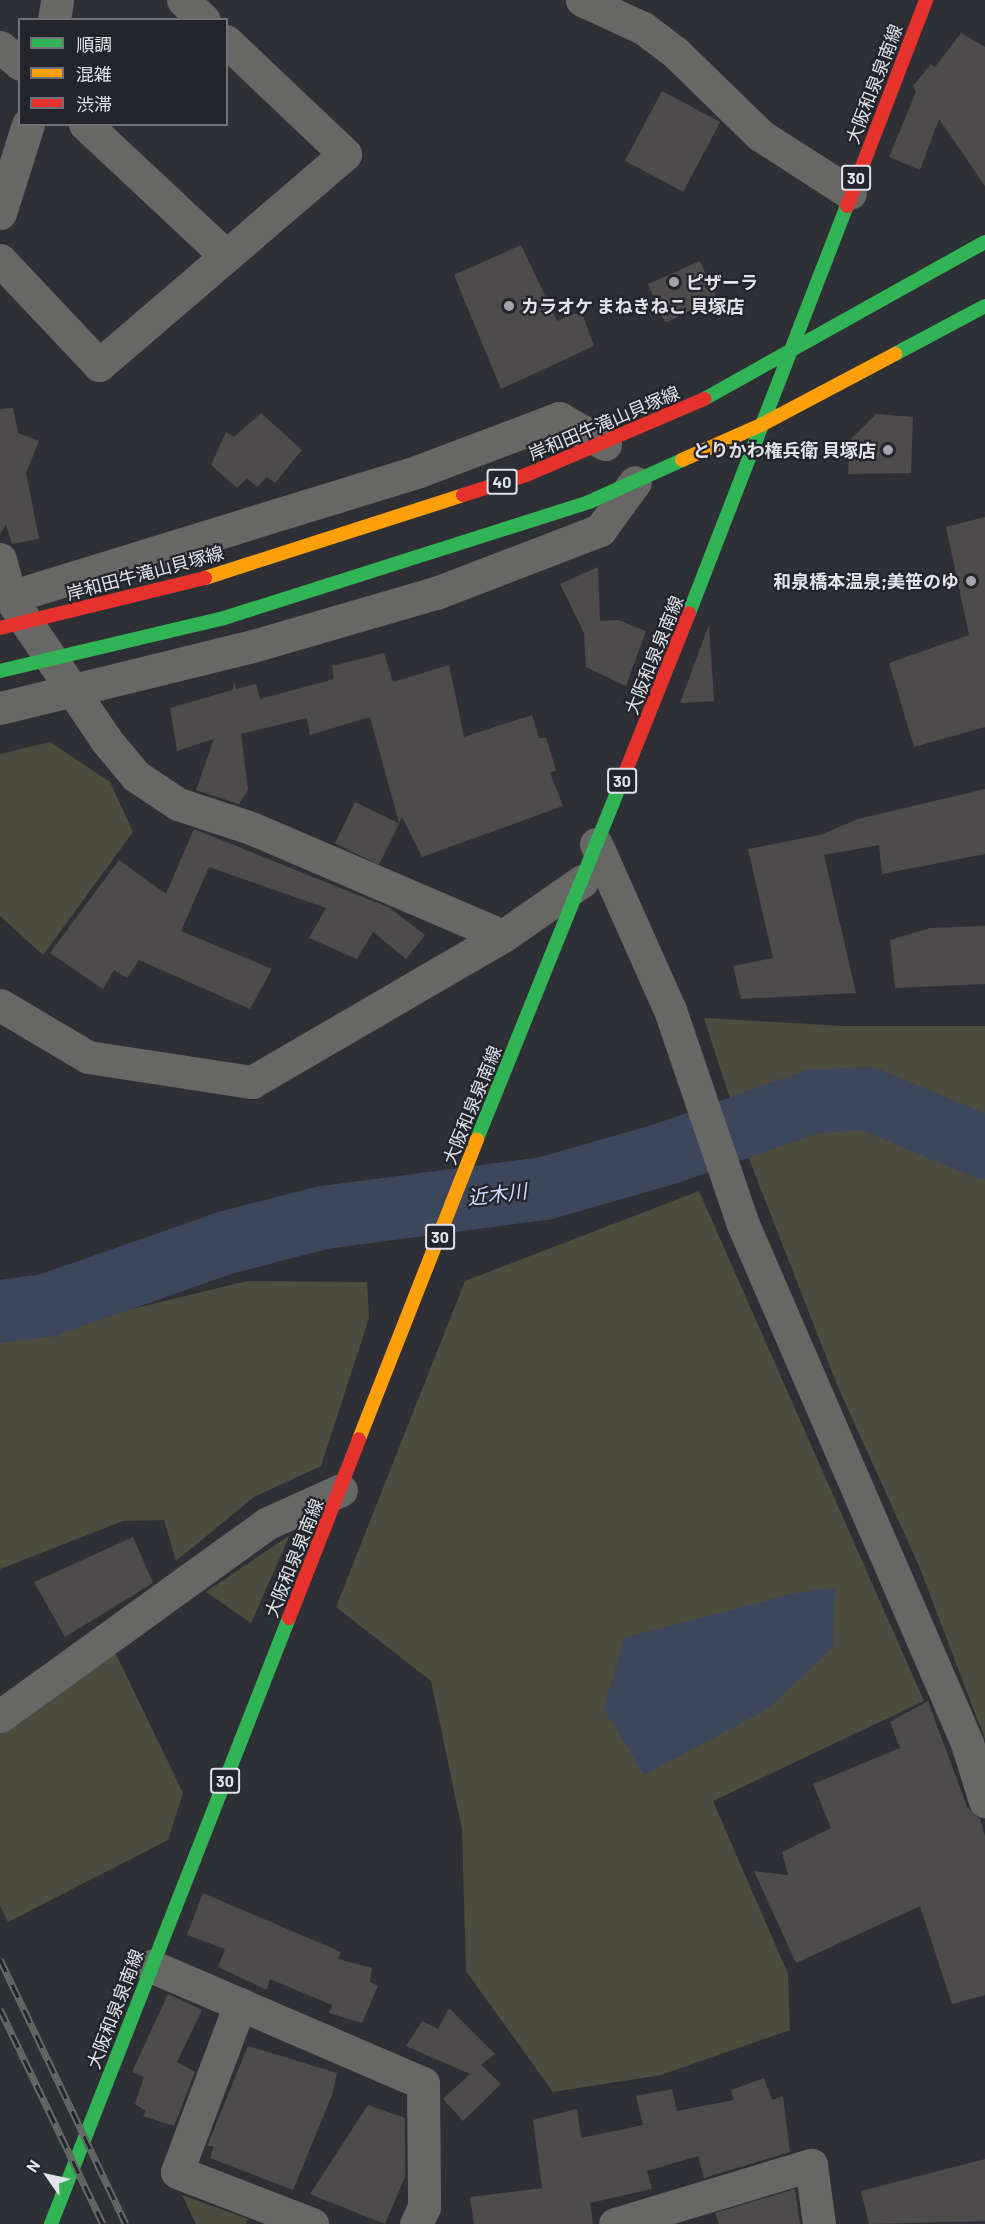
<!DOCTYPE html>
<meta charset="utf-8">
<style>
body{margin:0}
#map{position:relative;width:985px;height:2224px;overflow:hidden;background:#2f3035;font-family:Barlow,"Noto Sans JP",sans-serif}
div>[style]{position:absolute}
.green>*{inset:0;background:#4c4d3e}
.water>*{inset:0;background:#3c475b}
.river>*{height:63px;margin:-31.5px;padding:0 31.5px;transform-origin:31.5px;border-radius:31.5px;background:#3c475b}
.building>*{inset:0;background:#4e4b4c;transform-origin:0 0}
.street>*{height:33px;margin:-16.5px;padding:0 16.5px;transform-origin:16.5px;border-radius:16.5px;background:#676765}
.fast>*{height:14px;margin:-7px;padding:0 7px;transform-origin:7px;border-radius:7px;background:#30b455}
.slow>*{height:14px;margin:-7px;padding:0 7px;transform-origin:7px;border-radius:7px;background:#ff9f0a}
.jam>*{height:14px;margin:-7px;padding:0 7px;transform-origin:7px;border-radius:7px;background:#e5322d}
.rail>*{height:7px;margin-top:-3.5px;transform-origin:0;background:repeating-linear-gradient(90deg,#24242d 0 14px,#666767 0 28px);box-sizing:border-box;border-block:2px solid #666767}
.fast-bridge>*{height:14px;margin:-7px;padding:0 7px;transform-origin:7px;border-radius:7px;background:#30b455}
.jam-bridge>*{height:14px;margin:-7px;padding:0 7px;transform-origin:7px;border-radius:7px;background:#e5322d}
.dots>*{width:16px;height:16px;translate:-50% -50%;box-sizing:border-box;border:3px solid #24242d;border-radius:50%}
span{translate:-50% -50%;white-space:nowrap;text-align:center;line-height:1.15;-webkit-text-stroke:4.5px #24242d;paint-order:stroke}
.shield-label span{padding:2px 4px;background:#24242d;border:2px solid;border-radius:4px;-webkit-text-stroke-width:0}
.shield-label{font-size:16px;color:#e2e3e9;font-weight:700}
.street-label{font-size:18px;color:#e2e3e9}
.poi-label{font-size:18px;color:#e2e3e9;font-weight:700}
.left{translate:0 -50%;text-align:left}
.right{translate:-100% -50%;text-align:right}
.water-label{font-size:20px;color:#cddcf8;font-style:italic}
.legend{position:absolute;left:18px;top:18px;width:210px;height:108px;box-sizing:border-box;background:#24242d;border:2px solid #707078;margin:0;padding:8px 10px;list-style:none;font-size:18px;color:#e2e3e9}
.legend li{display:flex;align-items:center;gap:12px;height:30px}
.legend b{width:30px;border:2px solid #707078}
.north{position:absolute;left:18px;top:2146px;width:60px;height:60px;-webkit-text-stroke:4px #24242d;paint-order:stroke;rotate:304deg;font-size:16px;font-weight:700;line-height:24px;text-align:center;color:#e2e3e9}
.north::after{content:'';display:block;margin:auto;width:21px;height:27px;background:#e2e3e9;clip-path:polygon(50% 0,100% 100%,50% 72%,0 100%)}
</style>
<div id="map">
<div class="green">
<div style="clip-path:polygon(50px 742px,110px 782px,133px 832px,43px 955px,0 916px,0 754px)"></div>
<div style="clip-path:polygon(704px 1018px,843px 1026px,985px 1026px,985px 1739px,919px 1566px,838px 1387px,751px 1164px)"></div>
<div style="clip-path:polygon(699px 1191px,924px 1701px,713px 1801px,788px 1974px,790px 2030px,661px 2075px,553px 2092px,466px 1971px,462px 1829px,431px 1681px,336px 1607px,465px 1281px)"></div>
<div style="clip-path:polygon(247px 1281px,367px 1282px,369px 1318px,321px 1466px,254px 1497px,176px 1561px,164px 1520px,123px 1521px,0 1569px,0 1341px)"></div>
<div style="clip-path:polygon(290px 1535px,251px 1623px,206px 1592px)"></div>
<div style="clip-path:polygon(114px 1650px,183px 1793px,168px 1840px,8px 1922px,0 1906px,0 1731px)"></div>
<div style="clip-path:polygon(182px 2195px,248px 2219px,246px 2224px,196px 2224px)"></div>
</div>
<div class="water">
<div style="clip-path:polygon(835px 1588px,833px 1647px,769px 1708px,644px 1775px,604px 1709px,624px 1638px,795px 1593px)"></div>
</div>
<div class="river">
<div style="left:0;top:1311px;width:46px;rotate:-7.4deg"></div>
<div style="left:46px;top:1305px;width:191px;rotate:-19.3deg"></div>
<div style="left:226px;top:1242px;width:100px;rotate:-14.5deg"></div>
<div style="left:323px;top:1217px;width:223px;rotate:-7.5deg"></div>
<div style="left:544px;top:1188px;width:127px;rotate:-16deg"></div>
<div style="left:666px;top:1153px;width:155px;rotate:-19.6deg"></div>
<div style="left:812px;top:1101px;width:55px;rotate:-3.1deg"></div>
<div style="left:867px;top:1098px;width:128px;rotate:22.6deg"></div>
</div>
<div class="building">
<div style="clip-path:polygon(961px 33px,985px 47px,985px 186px,939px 119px,920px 170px,889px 157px,916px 92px,913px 86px,931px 64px,935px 67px)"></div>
<div style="left:662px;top:91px;width:66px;height:79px;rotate:28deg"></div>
<div style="clip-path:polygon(521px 245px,557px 321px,581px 311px,594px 346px,501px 389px,454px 275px)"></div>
<div style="left:700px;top:261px;width:42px;height:57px;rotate:66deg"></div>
<div style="clip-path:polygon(13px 408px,18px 433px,39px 441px,26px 473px,39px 539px,12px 544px,6px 524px,0 534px,0 409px)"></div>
<div style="clip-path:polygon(261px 413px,302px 450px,275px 483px,267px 477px,257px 487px,247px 478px,237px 488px,211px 465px,226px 432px,234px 437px)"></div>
<div style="clip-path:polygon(876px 414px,913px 417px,911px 473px,848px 474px,850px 440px)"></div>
<div style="clip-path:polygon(985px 517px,985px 727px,914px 747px,889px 663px,969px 635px,946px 527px)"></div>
<div style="clip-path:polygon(598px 567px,600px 621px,618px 620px,646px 631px,626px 686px,586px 667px,584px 633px,560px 584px)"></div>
<div style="clip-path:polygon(709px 625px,714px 701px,680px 703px)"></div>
<div style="clip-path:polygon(384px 653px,393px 682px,449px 665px,464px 737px,532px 715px,539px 738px,546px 738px,556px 770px,550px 773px,563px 806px,422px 857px,402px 817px,399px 823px,370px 717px,310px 735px,307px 718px,241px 734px,248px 790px,239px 804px,196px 790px,214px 739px,177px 751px,170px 708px,232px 690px,235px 681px,236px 689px,256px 684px,260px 699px,334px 679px,332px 666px)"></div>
<div style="clip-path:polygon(985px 789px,985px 854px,882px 874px,879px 845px,824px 855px,856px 993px,741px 999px,733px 966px,773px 958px,748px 849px,820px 835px,858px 819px)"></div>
<div style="left:355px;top:802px;width:49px;height:46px;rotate:26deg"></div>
<div style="clip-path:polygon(194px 829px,390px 908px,425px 935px,406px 959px,373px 932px,357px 959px,309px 938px,326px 908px,209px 867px,181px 931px,272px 969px,250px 1009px,139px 960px,127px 978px,114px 970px,103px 989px,50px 953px,119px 860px,166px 894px)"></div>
<div style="clip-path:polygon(985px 926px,985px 984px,895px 988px,890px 940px,930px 928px)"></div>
<div style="clip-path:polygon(133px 1537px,153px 1583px,65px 1637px,34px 1582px)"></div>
<div style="clip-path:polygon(928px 1701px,967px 1807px,980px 1819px,985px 1836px,985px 1995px,952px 2004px,920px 1906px,796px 1963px,754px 1871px,788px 1875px,782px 1852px,831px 1828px,813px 1784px,900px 1748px,890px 1722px)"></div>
<div style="clip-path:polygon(203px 1893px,341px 1952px,338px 1959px,372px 1968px,370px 1982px,378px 1986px,362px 2023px,329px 2013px,332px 2005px,270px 1979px,267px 1990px,218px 1967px,225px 1949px,187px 1935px)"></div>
<div style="clip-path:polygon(168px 1994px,202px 2010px,177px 2062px,195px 2072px,174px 2126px,143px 2116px,146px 2111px,135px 2104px,144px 2077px,132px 2072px)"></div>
<div style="clip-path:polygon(449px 2008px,495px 2054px,481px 2065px,501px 2084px,463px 2121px,443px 2099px,470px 2074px,406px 2046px,422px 2021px,438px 2029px)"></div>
<div style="clip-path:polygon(248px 2046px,337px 2073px,332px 2095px,293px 2190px,210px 2158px,214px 2146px,207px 2146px)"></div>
<div style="clip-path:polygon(764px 2078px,772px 2100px,783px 2096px,790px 2152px,704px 2178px,698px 2156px,647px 2171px,652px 2189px,590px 2203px,593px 2224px,474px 2224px,470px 2197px,542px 2188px,533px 2120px,577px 2109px,581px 2138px,643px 2125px,636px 2096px,672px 2089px,677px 2111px,734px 2100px,731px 2090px)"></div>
<div style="clip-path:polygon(368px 2105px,405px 2118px,405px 2177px,385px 2224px,310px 2194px)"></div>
<div style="clip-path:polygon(985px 2159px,985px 2221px,869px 2224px,861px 2191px)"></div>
<div style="clip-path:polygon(795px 2189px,800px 2224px,719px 2224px,715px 2213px)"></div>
</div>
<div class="street">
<div style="left:183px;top:0;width:29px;rotate:44deg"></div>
<div style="left:582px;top:0;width:67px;rotate:24.7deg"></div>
<div style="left:643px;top:28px;width:40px;rotate:37deg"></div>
<div style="left:675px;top:52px;width:119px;rotate:44.3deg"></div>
<div style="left:760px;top:135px;width:107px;rotate:32.8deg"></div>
<div style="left:54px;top:20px;width:20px;rotate:-81deg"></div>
<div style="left:0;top:47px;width:26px;rotate:40deg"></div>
<div style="left:85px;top:124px;width:193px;rotate:43.1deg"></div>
<div style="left:0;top:213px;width:93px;rotate:-72.5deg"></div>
<div style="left:0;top:260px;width:144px;rotate:46.7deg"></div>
<div style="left:99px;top:365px;width:324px;rotate:-40.6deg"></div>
<div style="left:345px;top:154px;width:164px;rotate:-136.5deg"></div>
<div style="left:0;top:559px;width:39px;rotate:75deg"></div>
<div style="left:10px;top:597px;width:428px;rotate:-17.1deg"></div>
<div style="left:419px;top:471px;width:150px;rotate:-20.7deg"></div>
<div style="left:559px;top:418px;width:53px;rotate:29.5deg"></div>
<div style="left:10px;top:598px;width:171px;rotate:55.9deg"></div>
<div style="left:106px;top:740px;width:47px;rotate:50.2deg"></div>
<div style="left:136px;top:776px;width:50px;rotate:33.7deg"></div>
<div style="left:178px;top:804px;width:77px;rotate:18.2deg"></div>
<div style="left:251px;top:828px;width:274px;rotate:23.2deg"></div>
<div style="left:0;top:708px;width:260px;rotate:-13.8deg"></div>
<div style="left:253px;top:646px;width:191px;rotate:-16.2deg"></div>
<div style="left:436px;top:593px;width:176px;rotate:-21deg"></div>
<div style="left:600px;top:530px;width:59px;rotate:-53.9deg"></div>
<div style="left:596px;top:844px;width:182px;rotate:66deg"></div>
<div style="left:670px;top:1010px;width:224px;rotate:71.2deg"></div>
<div style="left:742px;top:1222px;width:568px;rotate:66.64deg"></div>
<div style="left:967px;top:1743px;width:61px;rotate:72.8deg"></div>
<div style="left:0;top:1005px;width:102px;rotate:30.6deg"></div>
<div style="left:88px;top:1057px;width:166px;rotate:8.7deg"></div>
<div style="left:252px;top:1082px;width:290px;rotate:-30.2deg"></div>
<div style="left:503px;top:936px;width:96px;rotate:-34.8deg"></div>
<div style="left:0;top:1716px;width:330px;rotate:-35.8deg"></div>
<div style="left:268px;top:1523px;width:80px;rotate:-24.3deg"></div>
<div style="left:151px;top:1966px;width:296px;rotate:23.3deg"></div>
<div style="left:423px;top:2083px;width:124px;rotate:89.5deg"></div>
<div style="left:424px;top:2207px;width:19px;rotate:115deg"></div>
<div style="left:240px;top:2004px;width:179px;rotate:110.6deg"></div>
<div style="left:177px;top:2172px;width:145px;rotate:21.1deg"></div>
<div style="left:615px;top:2224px;width:205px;rotate:-16.8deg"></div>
<div style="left:811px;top:2165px;width:60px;rotate:82.3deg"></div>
</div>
<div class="fast">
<div style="left:895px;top:354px;width:102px;rotate:-28.1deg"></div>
<div style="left:704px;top:399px;width:322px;rotate:-29.2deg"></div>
<div style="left:689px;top:613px;width:437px;rotate:-68.8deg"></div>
<div style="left:224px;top:618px;width:383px;rotate:-17.6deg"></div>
<div style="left:589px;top:502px;width:102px;rotate:-24.3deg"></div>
<div style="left:477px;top:1139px;width:395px;rotate:-68deg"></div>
<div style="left:51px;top:2224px;width:651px;rotate:-68.56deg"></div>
</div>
<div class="slow">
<div style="left:682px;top:460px;width:86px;rotate:-23.9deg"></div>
<div style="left:761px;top:425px;width:152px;rotate:-27.9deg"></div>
<div style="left:205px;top:578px;width:271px;rotate:-17.8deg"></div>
<div style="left:359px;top:1439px;width:322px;rotate:-68.5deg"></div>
</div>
<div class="jam">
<div style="left:847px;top:206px;width:221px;rotate:-69deg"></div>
<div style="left:463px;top:495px;width:66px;rotate:-17.6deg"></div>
<div style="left:526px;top:475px;width:194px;rotate:-23.1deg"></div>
<div style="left:625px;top:773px;width:172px;rotate:-68.2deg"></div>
<div style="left:289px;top:1618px;width:192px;rotate:-68.6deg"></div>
</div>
<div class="rail">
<div style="left:0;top:1959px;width:293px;rotate:64.6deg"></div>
<div style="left:0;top:2009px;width:238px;rotate:64.4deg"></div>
</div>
<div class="fast-bridge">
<div style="left:0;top:671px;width:230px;rotate:-13.3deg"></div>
</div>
<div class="jam-bridge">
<div style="left:0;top:628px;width:211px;rotate:-13.7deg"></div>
</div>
<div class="dots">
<div style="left:674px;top:282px;background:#a3a4aa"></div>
<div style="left:509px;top:306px;background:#a3a4aa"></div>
<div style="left:888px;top:450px;background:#a3a4aa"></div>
<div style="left:971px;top:581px;background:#a3a4aa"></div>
</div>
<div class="shield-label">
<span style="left:856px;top:178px">30</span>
<span style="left:502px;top:482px">40</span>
<span style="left:622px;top:781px">30</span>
<span style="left:440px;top:1237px">30</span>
<span style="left:225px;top:1781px">30</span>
</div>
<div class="street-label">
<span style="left:874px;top:84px;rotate:-69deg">大阪和泉泉南線</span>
<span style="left:604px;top:423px;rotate:-23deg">岸和田牛滝山貝塚線</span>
<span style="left:145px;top:573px;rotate:-15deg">岸和田牛滝山貝塚線</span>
<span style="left:654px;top:655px;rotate:-68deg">大阪和泉泉南線</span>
<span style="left:472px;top:1105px;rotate:-68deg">大阪和泉泉南線</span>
<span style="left:294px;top:1558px;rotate:-68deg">大阪和泉泉南線</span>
<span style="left:115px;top:2009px;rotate:-69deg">大阪和泉泉南線</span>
</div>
<div class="poi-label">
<span class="left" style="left:686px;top:282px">ピザーラ</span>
<span class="left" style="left:521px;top:306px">カラオケ まねきねこ 貝塚店</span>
<span class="right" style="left:876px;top:450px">とりかわ権兵衛 貝塚店</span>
<span class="right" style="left:959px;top:581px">和泉橋本温泉;美笹のゆ</span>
</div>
<div class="water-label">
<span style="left:497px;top:1194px;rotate:-7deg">近木川</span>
</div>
<ul class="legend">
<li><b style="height:8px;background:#30b455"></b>順調</li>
<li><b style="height:8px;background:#ff9f0a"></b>混雑</li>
<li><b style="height:8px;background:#e5322d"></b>渋滞</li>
</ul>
<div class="north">N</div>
</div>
